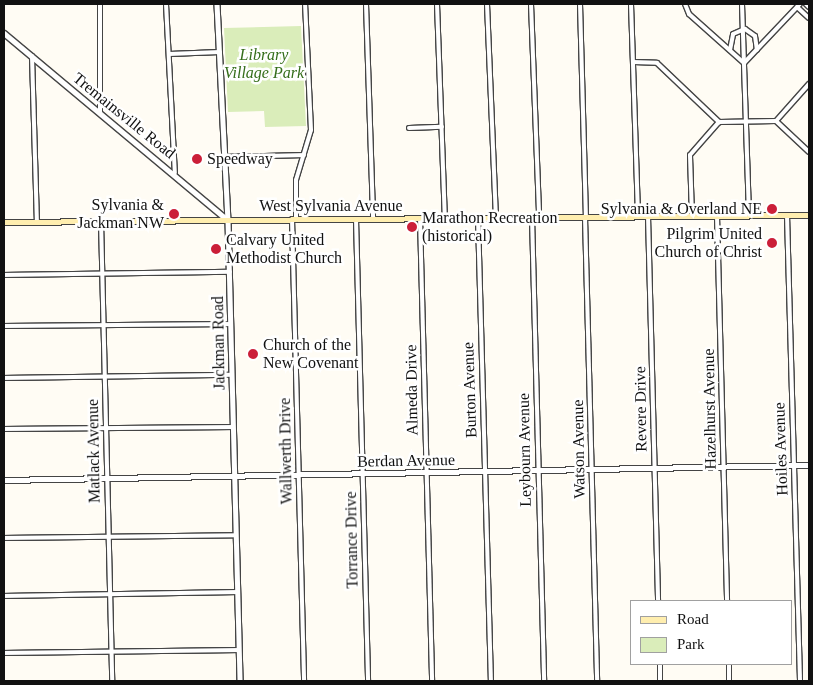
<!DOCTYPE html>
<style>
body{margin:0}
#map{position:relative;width:813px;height:685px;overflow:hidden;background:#fffcf4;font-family:Georgia,serif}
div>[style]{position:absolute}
.green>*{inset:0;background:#daedba}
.roads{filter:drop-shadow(1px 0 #444) drop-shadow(-1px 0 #444) drop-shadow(0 1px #444) drop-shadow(0 -1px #444)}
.minor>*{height:4px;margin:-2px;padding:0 2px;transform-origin:2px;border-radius:2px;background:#fff}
.tertiary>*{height:4.5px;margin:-2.25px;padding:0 2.25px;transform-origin:2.25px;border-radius:2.25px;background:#fff}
.secondary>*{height:5px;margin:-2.5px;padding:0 2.5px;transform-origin:2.5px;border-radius:2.5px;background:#ffeeaf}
.dots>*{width:14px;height:14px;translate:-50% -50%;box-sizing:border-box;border:2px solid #fff;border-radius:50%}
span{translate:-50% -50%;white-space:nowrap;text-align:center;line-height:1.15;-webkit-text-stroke:5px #fff;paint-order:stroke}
.park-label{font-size:16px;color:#356e1b;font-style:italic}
.street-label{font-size:16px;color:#111}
.poi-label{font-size:16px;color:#111}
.left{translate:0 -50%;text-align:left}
.right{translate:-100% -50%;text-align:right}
.frame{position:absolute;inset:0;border:5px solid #111;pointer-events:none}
.legend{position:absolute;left:630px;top:600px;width:162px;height:65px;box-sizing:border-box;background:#fff;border:1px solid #a0a0a0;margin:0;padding:6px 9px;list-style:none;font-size:15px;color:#111}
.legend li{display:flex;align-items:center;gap:10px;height:25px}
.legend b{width:25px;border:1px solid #a0a0a0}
</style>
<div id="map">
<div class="green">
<div style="clip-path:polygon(301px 26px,306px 126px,265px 127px,264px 111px,228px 112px,224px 28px)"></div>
</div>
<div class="roads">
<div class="minor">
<div style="left:166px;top:4px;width:169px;rotate:87deg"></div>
<div style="left:366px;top:4px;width:215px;rotate:88.1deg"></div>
<div style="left:437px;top:4px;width:214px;rotate:87.9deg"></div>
<div style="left:487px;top:4px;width:214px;rotate:87.6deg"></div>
<div style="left:531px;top:4px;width:213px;rotate:87.8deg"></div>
<div style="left:580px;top:4px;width:213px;rotate:88.4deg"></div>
<div style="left:631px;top:4px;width:212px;rotate:88.1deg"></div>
<div style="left:685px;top:4px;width:11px;rotate:68deg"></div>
<div style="left:689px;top:14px;width:74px;rotate:41.7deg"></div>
<div style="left:744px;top:63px;width:81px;rotate:-46.5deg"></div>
<div style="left:742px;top:4px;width:211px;rotate:88.1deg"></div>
<div style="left:806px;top:4px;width:4px;rotate:45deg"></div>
<div style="left:797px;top:7px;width:16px;rotate:43deg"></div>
<div style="left:730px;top:50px;width:16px;rotate:-79deg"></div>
<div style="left:733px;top:34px;width:13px;rotate:-23deg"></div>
<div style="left:745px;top:29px;width:12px;rotate:35deg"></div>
<div style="left:755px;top:36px;width:14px;rotate:82deg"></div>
<div style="left:169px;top:54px;width:51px;rotate:-2.2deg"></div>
<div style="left:32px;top:56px;width:166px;rotate:88.3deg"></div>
<div style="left:633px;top:62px;width:24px;rotate:2deg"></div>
<div style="left:657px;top:63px;width:86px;rotate:43.6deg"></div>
<div style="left:719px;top:122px;width:57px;rotate:-1deg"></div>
<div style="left:776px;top:121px;width:45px;rotate:43.2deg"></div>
<div style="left:100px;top:112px;width:108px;rotate:-90deg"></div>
<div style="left:776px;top:121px;width:50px;rotate:-48.3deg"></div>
<div style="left:409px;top:128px;width:33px;rotate:-2deg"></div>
<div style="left:225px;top:157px;width:79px;rotate:-1.5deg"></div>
<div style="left:787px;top:215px;width:466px;rotate:88.4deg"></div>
<div style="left:648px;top:216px;width:385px;rotate:88.5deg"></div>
<div style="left:692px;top:216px;width:61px;rotate:-91.9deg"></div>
<div style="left:690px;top:155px;width:44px;rotate:-48.7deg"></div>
<div style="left:717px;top:216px;width:385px;rotate:88.5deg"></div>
<div style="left:532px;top:217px;width:464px;rotate:88.5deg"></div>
<div style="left:585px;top:217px;width:464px;rotate:88.5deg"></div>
<div style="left:420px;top:218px;width:463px;rotate:88.5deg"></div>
<div style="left:478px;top:218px;width:463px;rotate:88.4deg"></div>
<div style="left:292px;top:219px;width:462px;rotate:88.5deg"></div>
<div style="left:296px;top:219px;width:39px;rotate:-90deg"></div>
<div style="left:296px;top:180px;width:52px;rotate:-73.3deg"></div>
<div style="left:311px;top:130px;width:126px;rotate:-92.7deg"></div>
<div style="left:356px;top:219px;width:462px;rotate:88.5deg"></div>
<div style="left:101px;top:221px;width:460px;rotate:88.6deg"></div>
<div style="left:4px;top:275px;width:226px;rotate:-0.8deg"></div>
<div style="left:4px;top:326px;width:227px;rotate:-0.5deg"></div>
<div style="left:4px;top:378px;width:228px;rotate:-0.8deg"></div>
<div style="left:4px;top:429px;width:229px;rotate:-0.5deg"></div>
<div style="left:4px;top:538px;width:232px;rotate:-0.7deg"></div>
<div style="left:4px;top:596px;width:233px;rotate:-1deg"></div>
<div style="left:4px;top:653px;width:235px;rotate:-0.7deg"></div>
<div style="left:660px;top:664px;width:17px;rotate:90deg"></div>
<div style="left:729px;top:664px;width:17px;rotate:90deg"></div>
</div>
<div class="tertiary">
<div style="left:217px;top:4px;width:216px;rotate:87.1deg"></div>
<div style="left:228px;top:220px;width:461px;rotate:88.5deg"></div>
<div style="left:4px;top:33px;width:292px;rotate:39.9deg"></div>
<div style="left:4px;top:480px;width:805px;rotate:-1.07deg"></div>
</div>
<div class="secondary">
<div style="left:4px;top:222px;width:805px;rotate:-0.5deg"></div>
</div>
</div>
<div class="dots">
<div style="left:197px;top:159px;background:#cb1f39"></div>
<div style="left:772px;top:209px;background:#cb1f39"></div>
<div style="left:174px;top:214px;background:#cb1f39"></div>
<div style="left:412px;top:227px;background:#cb1f39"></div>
<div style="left:772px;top:243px;background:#cb1f39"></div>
<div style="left:216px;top:249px;background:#cb1f39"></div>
<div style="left:253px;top:354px;background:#cb1f39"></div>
</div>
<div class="park-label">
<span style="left:264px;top:64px">Library<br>Village Park</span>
</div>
<div class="street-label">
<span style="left:124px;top:116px;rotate:39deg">Tremainsville Road</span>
<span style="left:331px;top:206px">West Sylvania Avenue</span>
<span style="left:219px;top:343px;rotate:-91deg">Jackman Road</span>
<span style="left:412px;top:390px;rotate:-91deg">Almeda Drive</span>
<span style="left:470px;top:390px;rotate:-92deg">Burton Avenue</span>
<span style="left:641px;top:409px;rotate:-91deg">Revere Drive</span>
<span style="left:710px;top:409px;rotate:-91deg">Hazelhurst Avenue</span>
<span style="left:579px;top:449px;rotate:-91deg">Watson Avenue</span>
<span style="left:781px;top:449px;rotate:-92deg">Hoiles Avenue</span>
<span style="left:525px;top:450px;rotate:-91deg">Leybourn Avenue</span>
<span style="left:94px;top:451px;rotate:-91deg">Matlack Avenue</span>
<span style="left:286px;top:451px;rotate:-91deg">Wallwerth Drive</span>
<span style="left:406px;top:461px;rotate:-1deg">Berdan Avenue</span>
<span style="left:352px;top:540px;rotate:-91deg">Torrance Drive</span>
</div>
<div class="poi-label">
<span class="left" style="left:207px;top:159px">Speedway</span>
<span class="right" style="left:164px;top:214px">Sylvania &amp;<br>Jackman NW</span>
<span class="right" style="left:762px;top:209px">Sylvania &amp; Overland NE</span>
<span class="left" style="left:422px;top:227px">Marathon Recreation<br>(historical)</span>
<span class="right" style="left:762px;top:243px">Pilgrim United<br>Church of Christ</span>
<span class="left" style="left:226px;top:249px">Calvary United<br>Methodist Church</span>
<span class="left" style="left:263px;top:354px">Church of the<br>New Covenant</span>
</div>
<div class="frame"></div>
<ul class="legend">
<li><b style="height:6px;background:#ffeeaf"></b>Road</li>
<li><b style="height:14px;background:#daedba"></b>Park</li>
</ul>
</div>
